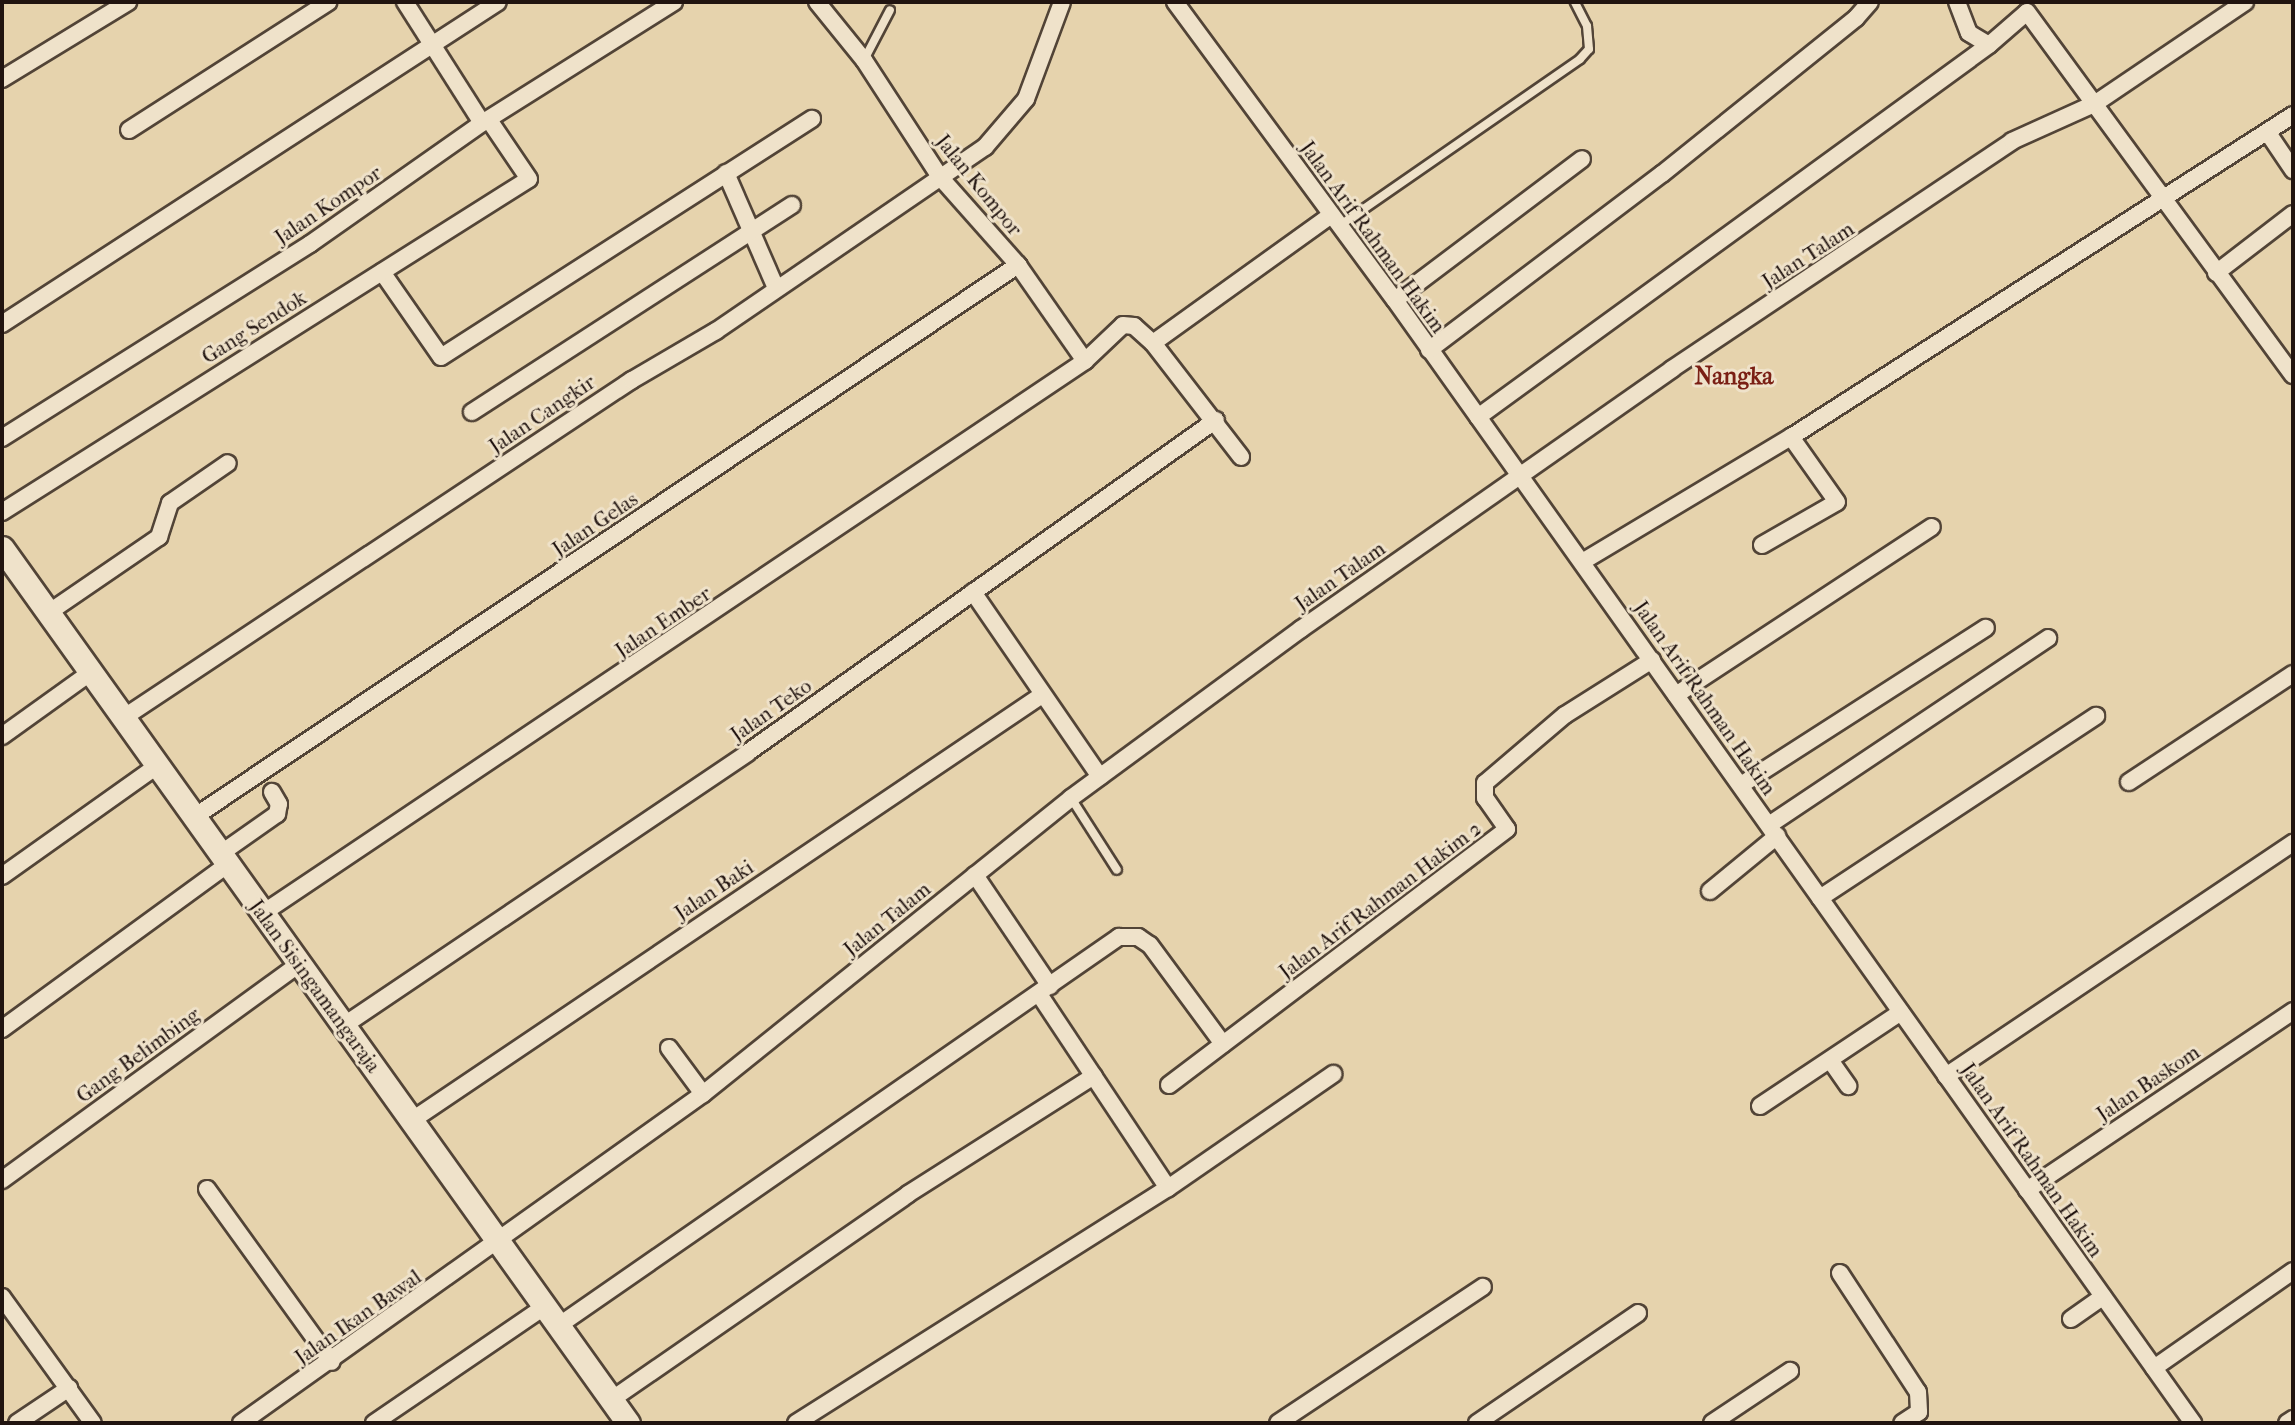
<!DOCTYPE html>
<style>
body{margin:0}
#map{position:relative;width:2295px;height:1425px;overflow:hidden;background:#e6d3ad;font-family:"IM FELL French Canon",serif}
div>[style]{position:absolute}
.roads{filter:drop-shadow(2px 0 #524437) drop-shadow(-2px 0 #524437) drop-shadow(0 2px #524437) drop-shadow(0 -2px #524437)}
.lane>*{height:8px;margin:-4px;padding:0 4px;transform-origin:4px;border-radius:4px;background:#efe2ca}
.street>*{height:16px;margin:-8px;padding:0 8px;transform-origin:8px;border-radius:8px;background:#efe2ca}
.secondary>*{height:23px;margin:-11.5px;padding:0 11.5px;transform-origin:11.5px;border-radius:11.5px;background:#efe2ca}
span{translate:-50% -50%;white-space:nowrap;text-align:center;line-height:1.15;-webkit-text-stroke:6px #efe2ca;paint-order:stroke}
.street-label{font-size:21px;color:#211410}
.quarter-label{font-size:24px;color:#7a1f14;font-weight:700}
.frame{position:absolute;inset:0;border:4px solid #211410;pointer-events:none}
</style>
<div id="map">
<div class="roads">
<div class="lane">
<div style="left:864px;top:60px;width:56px;rotate:-62.5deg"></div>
<div style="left:1339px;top:226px;width:293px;rotate:-34.7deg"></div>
<div style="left:1580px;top:59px;width:13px;rotate:-48deg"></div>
<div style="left:1589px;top:49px;width:23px;rotate:-95deg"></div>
<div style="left:1587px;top:26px;width:27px;rotate:-117deg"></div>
<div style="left:1071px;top:798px;width:85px;rotate:57.4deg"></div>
</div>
<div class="street">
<div style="left:405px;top:2px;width:143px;rotate:57.5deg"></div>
<div style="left:817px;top:2px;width:75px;rotate:51deg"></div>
<div style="left:864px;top:60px;width:140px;rotate:57deg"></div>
<div style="left:940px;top:177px;width:118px;rotate:48.4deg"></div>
<div style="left:1018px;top:265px;width:117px;rotate:55.1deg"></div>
<div style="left:1175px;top:2px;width:370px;rotate:53.6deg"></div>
<div style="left:1395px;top:300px;width:1378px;rotate:54.6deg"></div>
<div style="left:1957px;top:2px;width:33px;rotate:69deg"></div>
<div style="left:1969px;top:33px;width:23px;rotate:31deg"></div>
<div style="left:1989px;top:45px;width:50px;rotate:-41deg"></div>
<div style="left:2027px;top:12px;width:450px;rotate:53.8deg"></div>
<div style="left:2px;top:79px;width:148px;rotate:-31.4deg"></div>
<div style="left:129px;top:130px;width:237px;rotate:-32.7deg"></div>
<div style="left:2268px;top:133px;width:45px;rotate:56deg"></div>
<div style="left:726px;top:173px;width:125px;rotate:66.5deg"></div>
<div style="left:382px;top:272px;width:103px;rotate:55.2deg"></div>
<div style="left:441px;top:357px;width:441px;rotate:-32.7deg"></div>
<div style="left:2216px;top:273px;width:97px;rotate:-37.5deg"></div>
<div style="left:1395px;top:300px;width:234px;rotate:-37deg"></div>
<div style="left:2px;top:324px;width:591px;rotate:-32.99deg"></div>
<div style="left:1153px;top:343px;width:219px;rotate:-35.7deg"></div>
<div style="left:1429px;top:350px;width:292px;rotate:-37.1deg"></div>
<div style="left:1662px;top:174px;width:249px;rotate:-38.8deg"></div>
<div style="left:1856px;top:18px;width:21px;rotate:-49deg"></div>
<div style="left:472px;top:412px;width:381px;rotate:-32.9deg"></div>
<div style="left:1478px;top:417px;width:632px;rotate:-36.05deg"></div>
<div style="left:2px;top:438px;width:364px;rotate:-32.2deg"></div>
<div style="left:310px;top:244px;width:210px;rotate:-35.1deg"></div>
<div style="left:482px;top:123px;width:227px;rotate:-32.2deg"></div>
<div style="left:2px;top:512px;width:623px;rotate:-32.29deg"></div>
<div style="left:529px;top:179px;width:71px;rotate:-124.1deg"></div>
<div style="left:1762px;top:545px;width:86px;rotate:-29.8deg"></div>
<div style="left:1837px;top:502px;width:80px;rotate:-125.3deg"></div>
<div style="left:1582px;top:562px;width:244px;rotate:-30.9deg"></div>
<div style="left:1791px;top:437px;width:596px;rotate:-32.68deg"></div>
<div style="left:973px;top:592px;width:224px;rotate:55.5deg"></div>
<div style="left:48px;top:613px;width:135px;rotate:-34.4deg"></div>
<div style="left:159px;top:537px;width:36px;rotate:-72deg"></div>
<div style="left:170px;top:503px;width:70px;rotate:-34.6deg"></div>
<div style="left:1676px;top:695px;width:306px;rotate:-33.3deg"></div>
<div style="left:123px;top:718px;width:611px;rotate:-33.59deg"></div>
<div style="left:632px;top:380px;width:97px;rotate:-30.3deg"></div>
<div style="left:716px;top:331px;width:326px;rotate:-34.4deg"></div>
<div style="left:985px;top:147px;width:63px;rotate:-49.5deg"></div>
<div style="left:1026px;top:99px;width:103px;rotate:-69.6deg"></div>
<div style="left:2px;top:736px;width:110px;rotate:-35.7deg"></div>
<div style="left:2129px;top:782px;width:196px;rotate:-33.4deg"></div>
<div style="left:1741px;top:785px;width:291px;rotate:-32.7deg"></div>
<div style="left:194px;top:817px;width:992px;rotate:-33.82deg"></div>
<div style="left:1769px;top:825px;width:336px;rotate:-33.8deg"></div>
<div style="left:220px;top:854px;width:70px;rotate:-35.1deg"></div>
<div style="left:277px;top:814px;width:10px;rotate:-79deg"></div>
<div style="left:279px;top:804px;width:14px;rotate:-120deg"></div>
<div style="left:975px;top:875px;width:134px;rotate:56deg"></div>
<div style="left:2px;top:876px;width:190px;rotate:-35.4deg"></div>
<div style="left:1710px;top:891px;width:87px;rotate:-39.4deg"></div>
<div style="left:1820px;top:898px;width:331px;rotate:-33.4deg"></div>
<div style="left:263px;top:913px;width:990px;rotate:-33.88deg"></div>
<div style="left:1085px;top:361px;width:52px;rotate:-43.5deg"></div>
<div style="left:1123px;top:325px;width:11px;rotate:5deg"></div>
<div style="left:1134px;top:326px;width:25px;rotate:42deg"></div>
<div style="left:1153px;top:343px;width:144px;rotate:52.3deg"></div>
<div style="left:1039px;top:994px;width:233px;rotate:56.4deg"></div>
<div style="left:343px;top:1026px;width:488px;rotate:-34deg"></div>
<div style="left:747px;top:753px;width:575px;rotate:-35.38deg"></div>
<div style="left:2px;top:1029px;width:280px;rotate:-36.1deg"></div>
<div style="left:669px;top:1048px;width:57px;rotate:53.5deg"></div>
<div style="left:1830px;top:1060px;width:32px;rotate:55deg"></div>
<div style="left:1946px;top:1076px;width:418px;rotate:-33.9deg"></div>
<div style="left:1169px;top:1085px;width:424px;rotate:-37.1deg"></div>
<div style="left:1507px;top:829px;width:38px;rotate:-125deg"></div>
<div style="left:1485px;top:798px;width:15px;rotate:-90deg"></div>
<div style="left:1485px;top:783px;width:105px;rotate:-40.4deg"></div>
<div style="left:1565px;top:715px;width:103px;rotate:-32.3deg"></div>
<div style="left:1760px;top:1106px;width:169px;rotate:-33.7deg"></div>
<div style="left:411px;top:1121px;width:761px;rotate:-34.02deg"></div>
<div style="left:2px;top:1180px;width:367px;rotate:-36deg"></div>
<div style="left:207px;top:1189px;width:213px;rotate:54.2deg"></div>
<div style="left:2027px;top:1190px;width:321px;rotate:-33.9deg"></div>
<div style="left:1840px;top:1273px;width:142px;rotate:56.8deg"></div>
<div style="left:1918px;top:1392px;width:20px;rotate:87deg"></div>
<div style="left:1919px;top:1412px;width:20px;rotate:147deg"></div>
<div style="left:2px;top:1297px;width:155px;rotate:54.2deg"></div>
<div style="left:2071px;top:1319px;width:39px;rotate:-35deg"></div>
<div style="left:558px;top:1326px;width:683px;rotate:-34.74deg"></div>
<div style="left:1119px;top:937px;width:19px"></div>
<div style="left:1138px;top:937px;width:14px;rotate:34deg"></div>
<div style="left:1150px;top:945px;width:123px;rotate:53.6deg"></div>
<div style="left:2154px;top:1368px;width:169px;rotate:-34.9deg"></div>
<div style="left:611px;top:1400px;width:361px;rotate:-34.7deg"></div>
<div style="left:908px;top:1194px;width:220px;rotate:-32.4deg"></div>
<div style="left:17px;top:1423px;width:63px;rotate:-33.9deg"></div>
<div style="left:241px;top:1423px;width:567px;rotate:-35.46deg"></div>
<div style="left:703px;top:1094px;width:472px;rotate:-38.8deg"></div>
<div style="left:1071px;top:798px;width:285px;rotate:-36.3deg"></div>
<div style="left:1301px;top:629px;width:453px;rotate:-35deg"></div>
<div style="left:1672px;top:369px;width:409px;rotate:-33.8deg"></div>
<div style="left:2012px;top:141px;width:92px;rotate:-24.3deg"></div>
<div style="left:2096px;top:103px;width:180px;rotate:-34.1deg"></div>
<div style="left:374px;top:1423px;width:206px;rotate:-34.3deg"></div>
<div style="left:796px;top:1423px;width:440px;rotate:-32.3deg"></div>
<div style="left:1168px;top:1188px;width:201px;rotate:-34.6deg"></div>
<div style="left:1278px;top:1423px;width:246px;rotate:-33.6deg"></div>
<div style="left:1477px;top:1423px;width:195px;rotate:-34.3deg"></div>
<div style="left:1712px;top:1423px;width:94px;rotate:-33.7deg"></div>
<div style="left:2287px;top:1423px;width:7px;rotate:-34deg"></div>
</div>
<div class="secondary">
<div style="left:2px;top:548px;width:1076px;rotate:54.42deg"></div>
</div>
</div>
<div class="street-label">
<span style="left:979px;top:185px;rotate:51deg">Jalan Kompor</span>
<span style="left:328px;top:205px;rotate:-34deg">Jalan Kompor</span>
<span style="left:1373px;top:237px;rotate:54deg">Jalan Arif Rahman Hakim</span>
<span style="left:1808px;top:255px;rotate:-33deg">Jalan Talam</span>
<span style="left:254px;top:327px;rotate:-32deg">Gang Sendok</span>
<span style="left:542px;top:414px;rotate:-34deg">Jalan Cangkir</span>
<span style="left:595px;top:524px;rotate:-34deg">Jalan Gelas</span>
<span style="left:1340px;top:576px;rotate:-35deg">Jalan Talam</span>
<span style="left:663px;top:622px;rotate:-34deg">Jalan Ember</span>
<span style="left:1705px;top:698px;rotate:55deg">Jalan Arif Rahman Hakim</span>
<span style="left:771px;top:710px;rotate:-35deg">Jalan Teko</span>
<span style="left:714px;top:890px;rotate:-34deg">Jalan Baki</span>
<span style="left:1380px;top:900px;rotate:-37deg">Jalan Arif Rahman Hakim 2</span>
<span style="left:887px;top:919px;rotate:-39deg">Jalan Talam</span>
<span style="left:315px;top:986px;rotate:54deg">Jalan Sisingamangaraja</span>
<span style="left:138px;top:1055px;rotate:-36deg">Gang Belimbing</span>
<span style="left:2148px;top:1083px;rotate:-34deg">Jalan Baskom</span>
<span style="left:2032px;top:1160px;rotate:55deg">Jalan Arif Rahman Hakim</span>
<span style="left:358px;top:1317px;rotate:-35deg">Jalan Ikan Bawal</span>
</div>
<div class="quarter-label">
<span style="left:1734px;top:377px">Nangka</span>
</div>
<div class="frame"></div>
</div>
